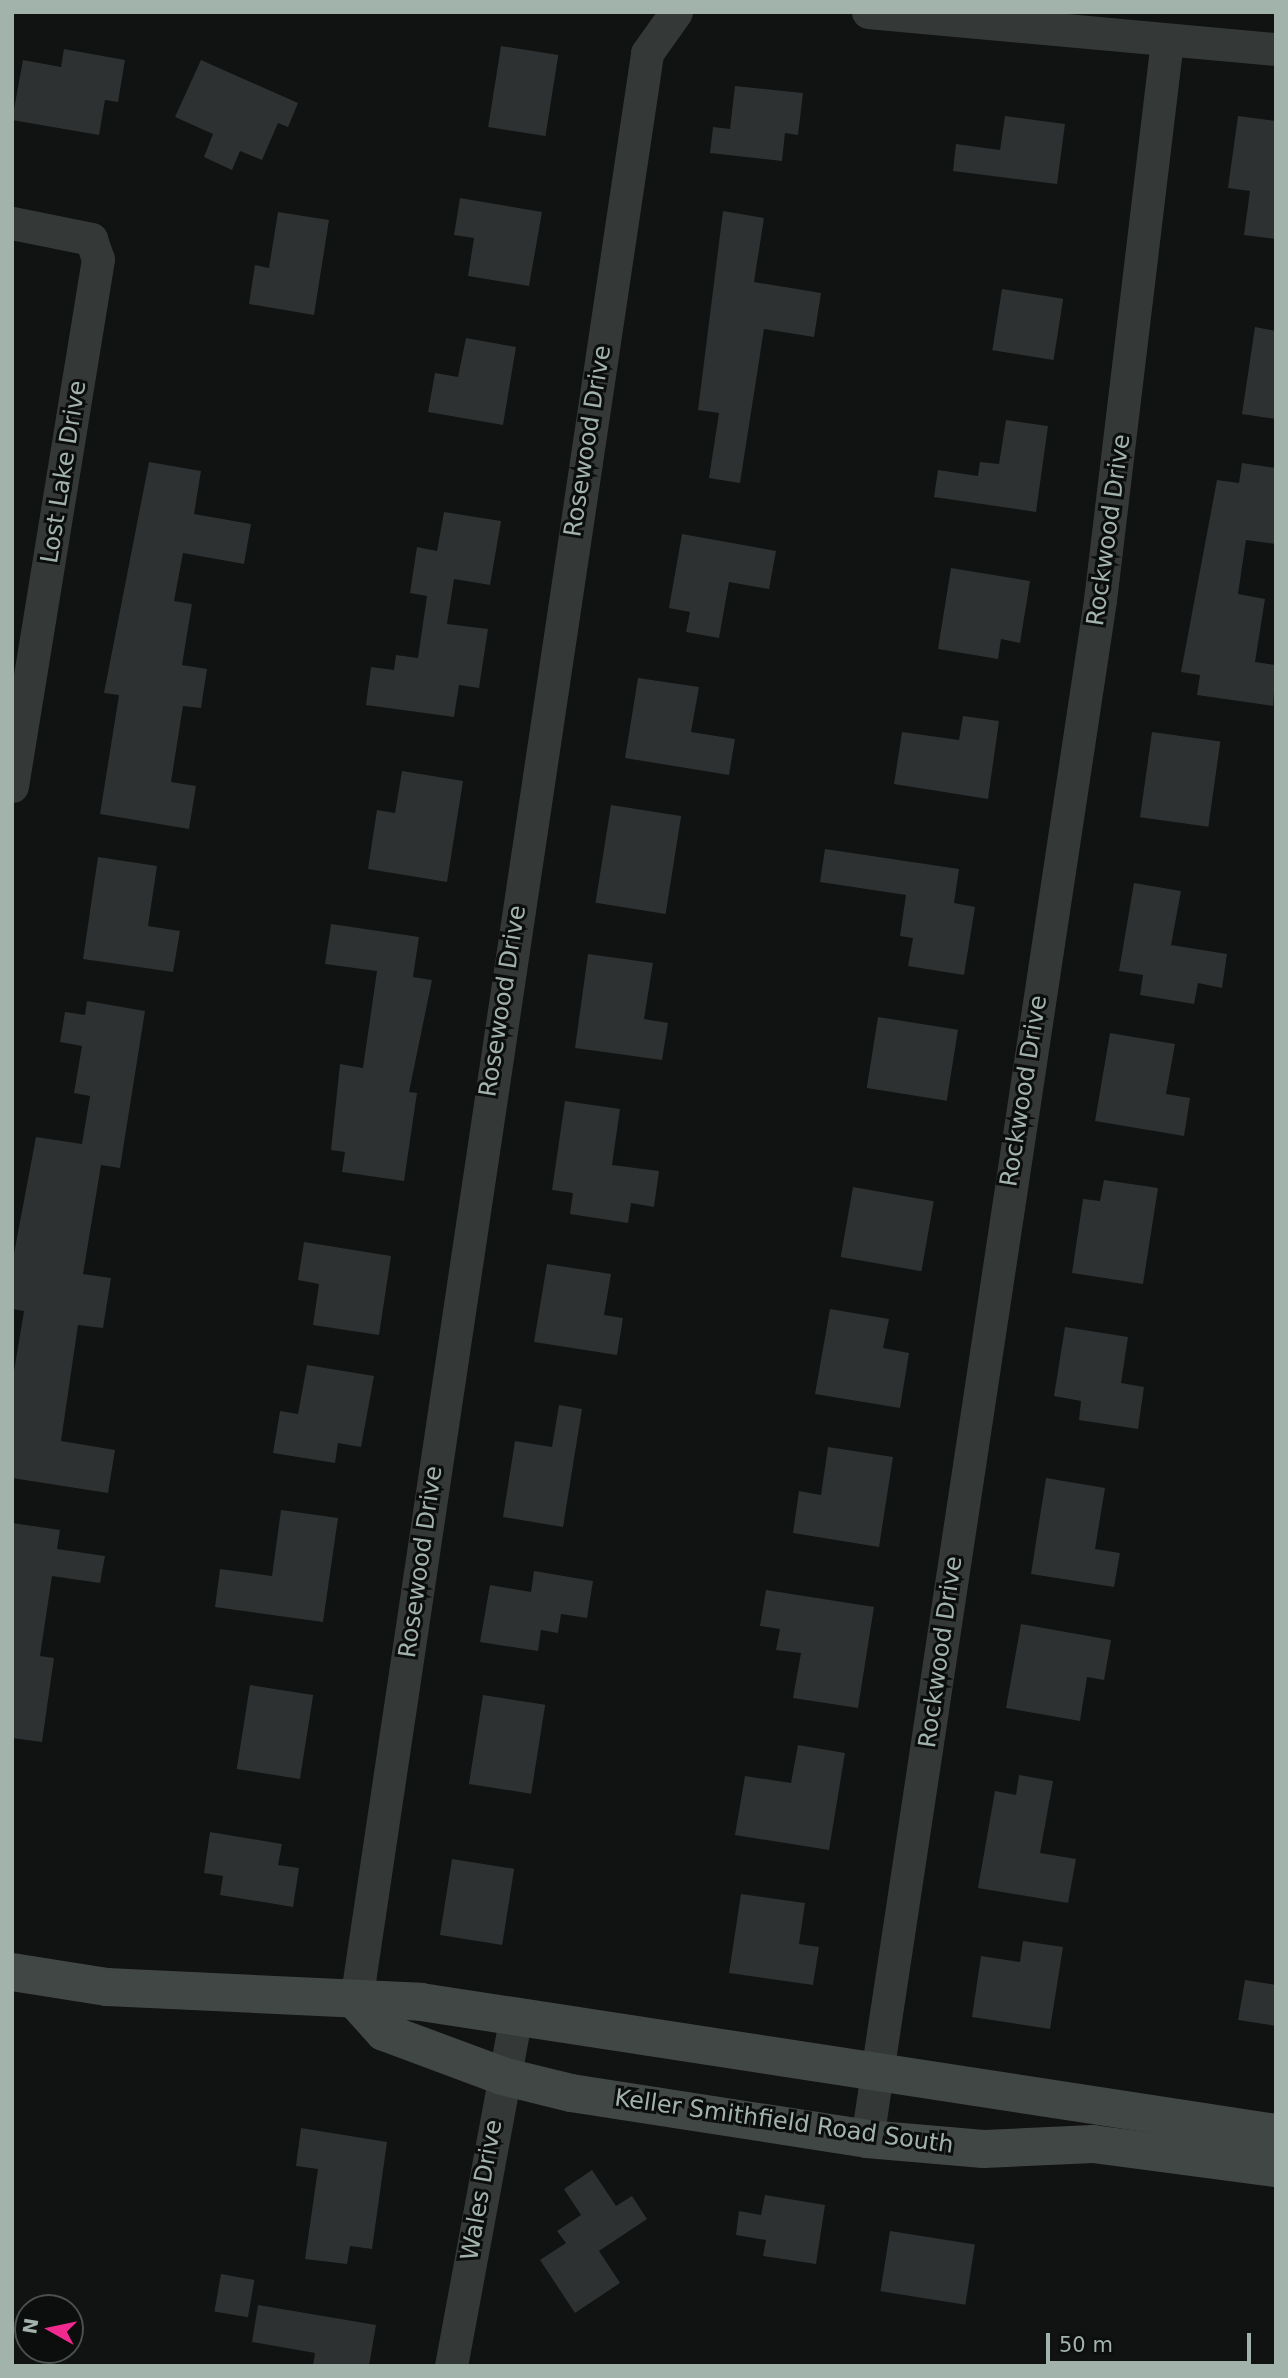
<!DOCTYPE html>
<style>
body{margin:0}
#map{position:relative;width:1288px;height:2378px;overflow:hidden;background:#111212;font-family:"DejaVu Sans",sans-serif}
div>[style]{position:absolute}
.building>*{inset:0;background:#2e3131;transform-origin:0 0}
.street>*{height:33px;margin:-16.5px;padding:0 16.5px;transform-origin:16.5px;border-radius:16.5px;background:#343937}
.secondary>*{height:38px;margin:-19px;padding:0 19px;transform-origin:19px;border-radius:19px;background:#404744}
span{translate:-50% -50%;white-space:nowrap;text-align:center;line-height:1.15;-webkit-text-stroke:6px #0c0d0d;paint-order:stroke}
.street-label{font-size:24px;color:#a2b3ab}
.frame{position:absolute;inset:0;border:14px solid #a2b3ab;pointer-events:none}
.north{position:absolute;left:14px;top:2294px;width:70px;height:70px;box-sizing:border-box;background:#0c0d0d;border:2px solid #484f4c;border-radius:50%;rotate:279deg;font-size:19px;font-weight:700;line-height:28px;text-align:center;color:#a2b3ab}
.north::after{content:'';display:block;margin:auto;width:24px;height:32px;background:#f12a90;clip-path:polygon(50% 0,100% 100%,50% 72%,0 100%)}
.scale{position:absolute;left:1046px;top:2333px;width:205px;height:32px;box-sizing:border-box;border:4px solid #a2b3ab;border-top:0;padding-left:9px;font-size:21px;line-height:24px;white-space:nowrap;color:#a2b3ab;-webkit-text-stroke:5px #0c0d0d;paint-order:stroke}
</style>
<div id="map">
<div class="building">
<div style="left:501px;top:46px;width:58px;height:82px;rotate:9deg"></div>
<div style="clip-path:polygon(64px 49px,125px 60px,118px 102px,105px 100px,99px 135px,12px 120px,23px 60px,61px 67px)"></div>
<div style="clip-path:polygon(201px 60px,298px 103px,288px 127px,278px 123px,262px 160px,240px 151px,232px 170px,204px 157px,213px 134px,175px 117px)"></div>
<div style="clip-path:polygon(735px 86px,803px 93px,798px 135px,785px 133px,782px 161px,710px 153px,713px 127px,730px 129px)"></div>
<div style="clip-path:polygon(1005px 116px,1065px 124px,1057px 184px,953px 171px,956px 144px,1000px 150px)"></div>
<div style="clip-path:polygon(1238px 116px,1276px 121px,1276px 239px,1244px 235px,1250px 191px,1228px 188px)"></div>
<div style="clip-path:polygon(460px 198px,542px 212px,529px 286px,468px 276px,474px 238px,454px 235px)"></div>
<div style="clip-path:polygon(723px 211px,764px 218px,754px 282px,821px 293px,814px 337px,764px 329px,740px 483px,709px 478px,719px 413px,698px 410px)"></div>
<div style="clip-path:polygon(278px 212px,329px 220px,314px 315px,249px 304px,255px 265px,269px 268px)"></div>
<div style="left:1002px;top:289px;width:62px;height:62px;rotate:9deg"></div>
<div style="clip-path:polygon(1255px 327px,1276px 331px,1276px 419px,1242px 414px)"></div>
<div style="clip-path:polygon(466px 338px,516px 347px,503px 425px,428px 412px,435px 373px,458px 377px)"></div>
<div style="clip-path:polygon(1006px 420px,1048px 426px,1036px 512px,934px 497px,938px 470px,978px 476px,980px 462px,999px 464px)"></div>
<div style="clip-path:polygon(149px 462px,201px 471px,194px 514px,251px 524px,244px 564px,183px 553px,174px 601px,192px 604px,182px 665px,207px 669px,201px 708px,183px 706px,171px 782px,196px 786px,189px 829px,100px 814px,119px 695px,104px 693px)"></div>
<div style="clip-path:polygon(1242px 463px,1276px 468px,1276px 544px,1246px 540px,1238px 594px,1265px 599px,1255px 662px,1276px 665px,1273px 706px,1197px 695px,1200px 675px,1181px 672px,1217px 480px,1239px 483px)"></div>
<div style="clip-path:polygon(444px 512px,501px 521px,490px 585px,454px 579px,447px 624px,488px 629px,479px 688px,459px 685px,454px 717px,366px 705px,371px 667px,394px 670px,396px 655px,418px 658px,427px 596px,410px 593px,417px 547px,437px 551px)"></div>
<div style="clip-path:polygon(682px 534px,776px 551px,769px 589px,729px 582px,719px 638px,686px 632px,690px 612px,669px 608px)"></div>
<div style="clip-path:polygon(951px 568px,1030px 581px,1020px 643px,1001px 639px,998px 659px,938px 649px)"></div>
<div style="clip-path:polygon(638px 678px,699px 687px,691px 732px,735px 739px,729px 775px,625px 758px)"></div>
<div style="clip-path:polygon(963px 716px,999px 721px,988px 799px,894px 784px,902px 732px,959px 740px)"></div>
<div style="left:1152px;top:732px;width:69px;height:86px;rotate:8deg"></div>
<div style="clip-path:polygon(402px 771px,463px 781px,447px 882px,368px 869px,377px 810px,395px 813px)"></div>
<div style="left:611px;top:805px;width:71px;height:99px;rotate:9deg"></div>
<div style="clip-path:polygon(825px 849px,959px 869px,954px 903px,975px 907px,964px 975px,908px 966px,913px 938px,900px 936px,906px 895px,820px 882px)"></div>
<div style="clip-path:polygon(98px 857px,157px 866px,148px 926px,180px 931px,173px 972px,83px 959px)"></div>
<div style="clip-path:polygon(1134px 883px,1181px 891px,1171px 945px,1227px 954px,1222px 988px,1198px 983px,1194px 1004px,1140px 995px,1143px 975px,1119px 971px)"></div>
<div style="clip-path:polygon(331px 924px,419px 937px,413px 977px,432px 980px,409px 1092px,417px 1093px,404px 1181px,342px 1172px,345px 1152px,331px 1150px,340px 1064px,363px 1068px,377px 971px,325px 964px)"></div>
<div style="clip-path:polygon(588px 954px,653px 963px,644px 1019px,668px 1023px,662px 1060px,575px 1048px)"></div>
<div style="clip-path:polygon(87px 1001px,145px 1011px,120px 1168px,101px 1165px,83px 1274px,111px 1278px,103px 1328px,78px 1325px,61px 1441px,115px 1450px,108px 1493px,12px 1478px,12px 1383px,24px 1311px,12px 1309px,12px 1264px,36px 1137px,82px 1144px,90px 1096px,74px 1093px,82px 1046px,60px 1042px,65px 1012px,85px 1015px)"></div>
<div style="left:878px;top:1017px;width:81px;height:72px;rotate:9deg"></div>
<div style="clip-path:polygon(1110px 1033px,1175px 1044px,1166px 1094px,1190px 1098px,1184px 1136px,1095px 1121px)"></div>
<div style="clip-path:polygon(565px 1101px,620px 1109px,612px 1165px,659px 1171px,654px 1207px,631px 1203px,628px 1223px,570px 1214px,573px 1193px,552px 1190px)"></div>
<div style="clip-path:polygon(1104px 1180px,1158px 1188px,1143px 1284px,1072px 1273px,1083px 1199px,1100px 1201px)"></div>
<div style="left:853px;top:1187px;width:82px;height:71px;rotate:10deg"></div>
<div style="clip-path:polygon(304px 1242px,391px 1256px,379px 1335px,313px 1325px,319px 1284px,298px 1280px)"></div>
<div style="clip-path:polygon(547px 1264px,611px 1274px,604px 1315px,623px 1318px,617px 1355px,534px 1342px)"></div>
<div style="clip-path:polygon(830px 1309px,889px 1319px,883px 1348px,909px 1353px,900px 1408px,815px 1394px)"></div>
<div style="clip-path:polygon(1065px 1327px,1128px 1337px,1121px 1383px,1144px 1387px,1138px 1429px,1079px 1420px,1081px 1401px,1054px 1396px)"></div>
<div style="clip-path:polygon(307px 1365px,374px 1376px,361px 1447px,338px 1443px,335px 1463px,273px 1453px,280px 1411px,298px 1414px)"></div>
<div style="clip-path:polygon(559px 1405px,582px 1409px,563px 1527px,503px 1517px,515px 1441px,552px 1447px)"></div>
<div style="clip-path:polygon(828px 1447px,893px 1457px,879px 1547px,793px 1533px,799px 1491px,821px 1495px)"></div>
<div style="clip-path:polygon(1046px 1478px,1105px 1488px,1095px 1549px,1120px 1553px,1114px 1587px,1031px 1574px)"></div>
<div style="clip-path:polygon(281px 1510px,338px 1518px,323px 1622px,215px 1607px,220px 1569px,272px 1576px)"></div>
<div style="clip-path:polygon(12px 1523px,60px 1530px,57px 1549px,105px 1556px,100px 1583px,52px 1576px,40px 1656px,54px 1658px,42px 1742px,12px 1738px)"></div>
<div style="clip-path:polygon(534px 1571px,593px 1581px,587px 1618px,561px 1614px,558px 1633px,541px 1630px,538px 1651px,480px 1642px,490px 1585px,531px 1592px)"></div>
<div style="clip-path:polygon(766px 1590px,874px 1607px,858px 1708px,793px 1698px,801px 1653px,776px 1650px,780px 1629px,760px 1626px)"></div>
<div style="clip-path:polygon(1021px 1624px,1111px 1640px,1104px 1680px,1087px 1677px,1080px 1721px,1006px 1708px)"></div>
<div style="left:250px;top:1685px;width:64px;height:85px;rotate:9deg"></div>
<div style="left:483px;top:1695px;width:63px;height:90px;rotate:9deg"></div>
<div style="clip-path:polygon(798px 1745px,845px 1753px,829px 1850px,735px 1835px,745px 1776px,791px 1783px)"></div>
<div style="clip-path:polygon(1019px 1775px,1053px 1781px,1040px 1853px,1076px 1859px,1068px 1903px,978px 1888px,995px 1791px,1016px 1795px)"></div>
<div style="clip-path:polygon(210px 1832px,282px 1844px,278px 1865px,299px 1868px,293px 1907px,220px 1895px,223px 1876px,204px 1873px)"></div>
<div style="left:452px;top:1859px;width:63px;height:77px;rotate:9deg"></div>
<div style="clip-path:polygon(741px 1894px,805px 1903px,799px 1944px,819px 1947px,813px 1985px,729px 1973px)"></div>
<div style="clip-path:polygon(1023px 1941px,1063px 1947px,1050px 2029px,972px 2017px,981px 1956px,1020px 1962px)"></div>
<div style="clip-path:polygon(1245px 1980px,1276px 1985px,1276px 2026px,1238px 2020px)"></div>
<div style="clip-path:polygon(301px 2128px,387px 2142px,372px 2249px,350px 2246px,347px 2264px,305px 2259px,318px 2169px,296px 2166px)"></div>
<div style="clip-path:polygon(592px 2170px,616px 2206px,632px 2196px,647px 2219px,599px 2251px,620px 2283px,575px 2313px,540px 2260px,566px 2243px,557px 2231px,581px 2215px,564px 2189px)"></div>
<div style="clip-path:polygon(765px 2195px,825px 2205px,816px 2264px,763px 2256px,766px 2240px,736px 2235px,739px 2211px,761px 2215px)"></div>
<div style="left:890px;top:2231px;width:86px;height:61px;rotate:9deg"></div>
<div style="left:221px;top:2274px;width:34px;height:38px;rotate:10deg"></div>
<div style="clip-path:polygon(258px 2305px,376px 2325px,369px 2366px,313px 2366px,315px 2353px,252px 2342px)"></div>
</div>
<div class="street">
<div style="left:868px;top:12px;width:410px;rotate:5.2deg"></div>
<div style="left:12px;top:223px;width:81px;rotate:11.4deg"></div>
<div style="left:91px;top:239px;width:21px;rotate:71deg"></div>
<div style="left:98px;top:259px;width:534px;rotate:99.27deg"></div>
<div style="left:356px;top:2001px;width:1970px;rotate:-81.5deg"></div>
<div style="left:647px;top:53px;width:50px;rotate:-54.7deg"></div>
<div style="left:867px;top:2139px;width:1557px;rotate:-81.39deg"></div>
<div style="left:1100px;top:600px;width:563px;rotate:-83.17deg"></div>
<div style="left:451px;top:2366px;width:358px;rotate:-79.5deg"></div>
</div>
<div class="secondary">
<div style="left:12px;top:1972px;width:96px;rotate:9deg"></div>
<div style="left:107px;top:1987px;width:314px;rotate:2.7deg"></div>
<div style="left:421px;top:2002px;width:865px;rotate:8.71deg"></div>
<div style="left:356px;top:2001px;width:42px;rotate:47.9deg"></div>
<div style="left:384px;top:2032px;width:126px;rotate:20.4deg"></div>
<div style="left:502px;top:2076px;width:71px;rotate:13.8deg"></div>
<div style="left:571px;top:2093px;width:300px;rotate:8.8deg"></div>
<div style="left:867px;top:2139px;width:117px;rotate:4.9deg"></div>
<div style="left:984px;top:2149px;width:109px;rotate:-2.6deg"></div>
<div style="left:1093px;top:2144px;width:185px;rotate:7.5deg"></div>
</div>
<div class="street-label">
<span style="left:588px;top:441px;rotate:-81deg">Rosewood Drive</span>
<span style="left:64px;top:472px;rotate:-81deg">Lost Lake Drive</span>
<span style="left:1109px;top:530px;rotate:-82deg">Rockwood Drive</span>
<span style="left:503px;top:1001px;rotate:-81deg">Rosewood Drive</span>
<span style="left:1024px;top:1091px;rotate:-81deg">Rockwood Drive</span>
<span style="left:421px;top:1562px;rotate:-82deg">Rosewood Drive</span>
<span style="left:941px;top:1652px;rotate:-82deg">Rockwood Drive</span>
<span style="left:784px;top:2122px;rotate:8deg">Keller Smithfield Road South</span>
<span style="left:482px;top:2190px;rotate:-80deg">Wales Drive</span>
</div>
<div class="frame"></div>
<div class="north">N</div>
<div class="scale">50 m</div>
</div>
